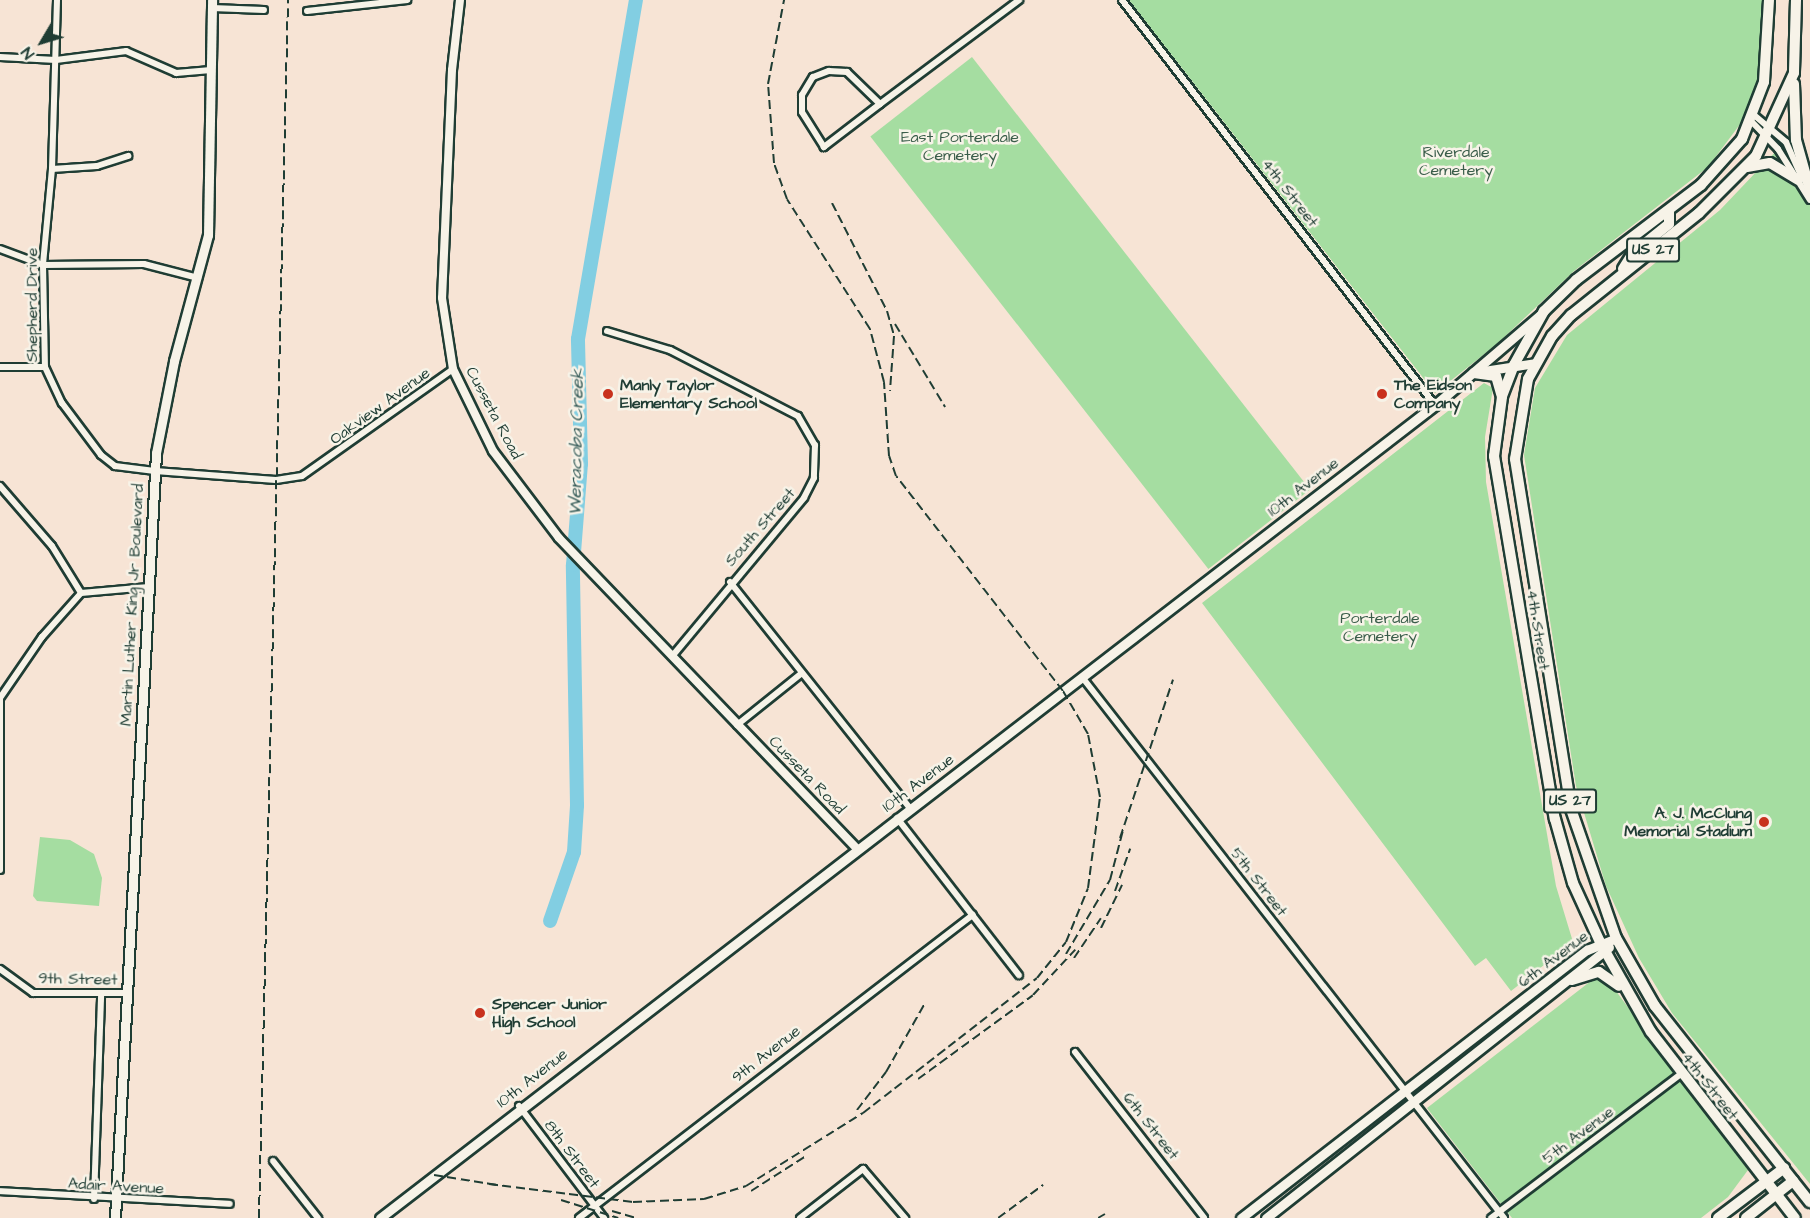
<!DOCTYPE html>
<style>
body{margin:0}
#map{position:relative;width:1810px;height:1218px;overflow:hidden;background:#f7e4d5;font-family:"Architects Daughter",sans-serif}
div>[style]{position:absolute}
.green>*{inset:0;background:#a5dda1;transform-origin:0 0}
.river>*{height:14px;margin:-7px;padding:0 7px;transform-origin:7px;border-radius:7px;background:#82cee2}
.roads{filter:drop-shadow(2px 0 #1f3d34) drop-shadow(-2px 0 #1f3d34) drop-shadow(0 2px #1f3d34) drop-shadow(0 -2px #1f3d34)}
.minor>*{height:6px;margin:-3px;padding:0 3px;transform-origin:3px;border-radius:3px;background:#f7f3e8}
.tertiary>*{height:8px;margin:-4px;padding:0 4px;transform-origin:4px;border-radius:4px;background:#f7f3e8}
.secondary>*{height:9px;margin:-4.5px;padding:0 4.5px;transform-origin:4.5px;border-radius:4.5px;background:#f7f3e8}
.primary>*{height:10px;margin:-5px;padding:0 5px;transform-origin:5px;border-radius:5px;background:#f7f3e8}
.trunk>*{height:10px;margin:-5px;padding:0 5px;transform-origin:5px;border-radius:5px;background:#f7f3e8}
.rail>*{height:2px;margin-top:-1px;transform-origin:0;background:repeating-linear-gradient(90deg,#1f3d34 0 9px,transparent 0 13.5px)}
.dots>*{width:16px;height:16px;translate:-50% -50%;box-sizing:border-box;border:3px solid #f7f3e8;border-radius:50%}
span{translate:-50% -50%;white-space:nowrap;text-align:center;line-height:1.15;-webkit-text-stroke:5px #f7f3e8;paint-order:stroke}
.shield-label span{padding:2px 4px;background:#f7f3e8;border:2px solid;border-radius:4px;-webkit-text-stroke-width:0}
.shield-label{font-size:15px;color:#1f3d34;font-weight:700}
.park-label{font-size:16px;color:#3a5d4a}
.street-label{font-size:16px;color:#1f3d34}
.poi-label{font-size:16px;color:#1f3d34;font-weight:700}
.left{translate:0 -50%;text-align:left}
.right{translate:-100% -50%;text-align:right}
.water-label{font-size:18px;color:#335a57;font-style:italic}
.north{position:absolute;left:12px;top:12px;width:60px;height:60px;-webkit-text-stroke:4px #f7f3e8;paint-order:stroke;rotate:232deg;font-size:16px;font-weight:700;line-height:24px;text-align:center;color:#1f3d34}
.north::after{content:'';display:block;margin:auto;width:21px;height:27px;background:#1f3d34;clip-path:polygon(50% 0,100% 100%,50% 72%,0 100%)}
</style>
<div id="map">
<div class="green">
<div style="clip-path:polygon(1129px 0,1765px 0,1762px 74px,1747px 115px,1708px 167px,1574px 271px,1496px 345px,1435px 393px)"></div>
<div style="left:972px;top:57px;width:549px;height:129px;rotate:52deg"></div>
<div style="clip-path:polygon(1778px 149px,1810px 200px,1810px 1184px,1672px 1013px,1639px 958px,1606px 886px,1576px 786px,1524px 455px,1535px 388px,1567px 335px,1720px 210px)"></div>
<div style="clip-path:polygon(1484px 383px,1493px 388px,1485px 437px,1486px 482px,1556px 886px,1573px 942px,1511px 991px,1486px 958px,1475px 966px,1202px 603px)"></div>
<div style="clip-path:polygon(40px 837px,70px 840px,94px 854px,102px 878px,99px 906px,37px 901px,33px 896px)"></div>
<div style="clip-path:polygon(1596px 977px,1616px 991px,1748px 1170px,1728px 1197px,1701px 1218px,1512px 1218px,1427px 1108px)"></div>
</div>
<div class="river">
<div style="left:550px;top:921px;width:73px;rotate:-70.8deg"></div>
<div style="left:574px;top:852px;width:47px;rotate:-86.3deg"></div>
<div style="left:577px;top:805px;width:240px;rotate:-91deg"></div>
<div style="left:573px;top:565px;width:101px;rotate:-85.5deg"></div>
<div style="left:581px;top:464px;width:125px;rotate:-91.4deg"></div>
<div style="left:578px;top:339px;width:344px;rotate:-80.3deg"></div>
</div>
<div class="roads">
<div class="minor">
<div style="left:57px;top:0;width:169px;rotate:91.7deg"></div>
<div style="left:52px;top:169px;width:96px;rotate:95.4deg"></div>
<div style="left:43px;top:265px;width:102px;rotate:88.9deg"></div>
<div style="left:45px;top:367px;width:40px;rotate:65deg"></div>
<div style="left:62px;top:403px;width:65px;rotate:53.1deg"></div>
<div style="left:101px;top:455px;width:18px;rotate:38deg"></div>
<div style="left:115px;top:466px;width:40px;rotate:7.1deg"></div>
<div style="left:155px;top:471px;width:121px;rotate:4.3deg"></div>
<div style="left:276px;top:480px;width:26px;rotate:-9deg"></div>
<div style="left:302px;top:476px;width:185px;rotate:-35.3deg"></div>
<div style="left:1122px;top:0;width:512px;rotate:52.3deg"></div>
<div style="left:212px;top:8px;width:52px;rotate:2.2deg"></div>
<div style="left:307px;top:11px;width:101px;rotate:-6.3deg"></div>
<div style="left:0;top:57px;width:56px;rotate:3.1deg"></div>
<div style="left:56px;top:60px;width:71px;rotate:-7.3deg"></div>
<div style="left:126px;top:51px;width:55px;rotate:23.7deg"></div>
<div style="left:176px;top:73px;width:35px;rotate:-5deg"></div>
<div style="left:829px;top:71px;width:18px;rotate:3deg"></div>
<div style="left:847px;top:72px;width:46px;rotate:44.1deg"></div>
<div style="left:880px;top:104px;width:71px;rotate:142.5deg"></div>
<div style="left:824px;top:147px;width:41px;rotate:-122.2deg"></div>
<div style="left:802px;top:112px;width:17px;rotate:-90deg"></div>
<div style="left:802px;top:95px;width:21px;rotate:-59deg"></div>
<div style="left:813px;top:77px;width:17px;rotate:-21deg"></div>
<div style="left:880px;top:104px;width:174px;rotate:-36.8deg"></div>
<div style="left:1754px;top:115px;width:42px;rotate:40.2deg"></div>
<div style="left:1786px;top:142px;width:39px;rotate:66deg"></div>
<div style="left:1752px;top:122px;width:37px;rotate:46deg"></div>
<div style="left:1778px;top:149px;width:60px;rotate:57.9deg"></div>
<div style="left:52px;top:169px;width:45px;rotate:-3.8deg"></div>
<div style="left:97px;top:166px;width:33px;rotate:-18deg"></div>
<div style="left:0;top:249px;width:46px;rotate:20.4deg"></div>
<div style="left:43px;top:265px;width:101px;rotate:-0.6deg"></div>
<div style="left:144px;top:264px;width:56px;rotate:14.5deg"></div>
<div style="left:607px;top:331px;width:66px;rotate:16.8deg"></div>
<div style="left:670px;top:350px;width:144px;rotate:27.3deg"></div>
<div style="left:798px;top:416px;width:34px;rotate:60deg"></div>
<div style="left:815px;top:445px;width:33px;rotate:92deg"></div>
<div style="left:814px;top:478px;width:22px;rotate:117deg"></div>
<div style="left:804px;top:498px;width:204px;rotate:129.8deg"></div>
<div style="left:0;top:367px;width:45px"></div>
<div style="left:0;top:486px;width:79px;rotate:49.1deg"></div>
<div style="left:52px;top:546px;width:55px;rotate:58.3deg"></div>
<div style="left:730px;top:582px;width:289px;rotate:51.5deg"></div>
<div style="left:1082px;top:677px;width:686px;rotate:52.04deg"></div>
<div style="left:737px;top:725px;width:83px;rotate:-38.7deg"></div>
<div style="left:897px;top:818px;width:199px;rotate:52.2deg"></div>
<div style="left:0;top:870px;width:172px;rotate:-90deg"></div>
<div style="left:0;top:698px;width:74px;rotate:-55.5deg"></div>
<div style="left:42px;top:637px;width:59px;rotate:-48.4deg"></div>
<div style="left:81px;top:593px;width:68px;rotate:-5deg"></div>
<div style="left:0;top:969px;width:41px;rotate:36deg"></div>
<div style="left:33px;top:993px;width:94px"></div>
<div style="left:1075px;top:1052px;width:210px;rotate:52.1deg"></div>
<div style="left:519px;top:1106px;width:141px;rotate:52.8deg"></div>
<div style="left:273px;top:1161px;width:73px;rotate:51.7deg"></div>
<div style="left:0;top:1191px;width:230px;rotate:3.2deg"></div>
<div style="left:94px;top:1199px;width:204px;rotate:-88deg"></div>
<div style="left:579px;top:1218px;width:497px;rotate:-37.6deg"></div>
<div style="left:800px;top:1218px;width:80px;rotate:-37.9deg"></div>
<div style="left:863px;top:1169px;width:65px;rotate:49.4deg"></div>
<div style="left:1491px;top:1218px;width:238px;rotate:-37.2deg"></div>
</div>
<div class="tertiary">
<div style="left:460px;top:0;width:70px;rotate:96.5deg"></div>
<div style="left:452px;top:70px;width:228px;rotate:92.5deg"></div>
<div style="left:442px;top:298px;width:72px;rotate:81.2deg"></div>
<div style="left:453px;top:369px;width:91px;rotate:64deg"></div>
<div style="left:493px;top:451px;width:109px;rotate:52.8deg"></div>
<div style="left:559px;top:538px;width:429px;rotate:46.2deg"></div>
</div>
<div class="secondary">
<div style="left:1477px;top:372px;width:60px;rotate:-8.7deg"></div>
<div style="left:115px;top:1218px;width:766px;rotate:-86.93deg"></div>
<div style="left:156px;top:453px;width:94px;rotate:-78.9deg"></div>
<div style="left:174px;top:361px;width:131px;rotate:-74.9deg"></div>
<div style="left:208px;top:235px;width:235px;rotate:-89deg"></div>
<div style="left:380px;top:1218px;width:1332px;rotate:-37.62deg"></div>
<div style="left:1435px;top:405px;width:138px;rotate:-40.6deg"></div>
<div style="left:1241px;top:1218px;width:438px;rotate:-37.8deg"></div>
<div style="left:1587px;top:950px;width:31px;rotate:-22deg"></div>
<div style="left:1266px;top:1218px;width:437px;rotate:-38.3deg"></div>
</div>
<div class="primary">
<div style="left:1718px;top:1218px;width:83px;rotate:-37.1deg"></div>
<div style="left:1746px;top:1218px;width:60px;rotate:-38.2deg"></div>
</div>
<div class="trunk">
<div style="left:1769px;top:0;width:82px;rotate:93.5deg"></div>
<div style="left:1764px;top:82px;width:61px;rotate:111.1deg"></div>
<div style="left:1742px;top:139px;width:62px;rotate:131.7deg"></div>
<div style="left:1701px;top:185px;width:157px;rotate:142.8deg"></div>
<div style="left:1576px;top:280px;width:45px;rotate:135.9deg"></div>
<div style="left:1544px;top:311px;width:62px;rotate:119.1deg"></div>
<div style="left:1514px;top:365px;width:34px;rotate:111deg"></div>
<div style="left:1502px;top:397px;width:60px;rotate:97.7deg"></div>
<div style="left:1494px;top:456px;width:368px;rotate:80.5deg"></div>
<div style="left:1555px;top:819px;width:66px;rotate:74.3deg"></div>
<div style="left:1573px;top:883px;width:65px;rotate:65.4deg"></div>
<div style="left:1600px;top:942px;width:103px;rotate:60.5deg"></div>
<div style="left:1651px;top:1032px;width:235px;rotate:52.3deg"></div>
<div style="left:1796px;top:0;width:73px;rotate:91.6deg"></div>
<div style="left:1794px;top:73px;width:91px;rotate:114.6deg"></div>
<div style="left:1756px;top:156px;width:81px;rotate:135deg"></div>
<div style="left:1699px;top:213px;width:164px;rotate:141.4deg"></div>
<div style="left:1571px;top:315px;width:28px;rotate:132deg"></div>
<div style="left:1552px;top:336px;width:49px;rotate:119.2deg"></div>
<div style="left:1528px;top:379px;width:81px;rotate:99.2deg"></div>
<div style="left:1515px;top:459px;width:354px;rotate:80.9deg"></div>
<div style="left:1571px;top:809px;width:137px;rotate:70.8deg"></div>
<div style="left:1616px;top:938px;width:78px;rotate:60.2deg"></div>
<div style="left:1655px;top:1006px;width:250px;rotate:51.7deg"></div>
<div style="left:1794px;top:84px;width:56px;rotate:88deg"></div>
<div style="left:1796px;top:140px;width:52px;rotate:74.4deg"></div>
<div style="left:1747px;top:167px;width:23px;rotate:-10deg"></div>
<div style="left:1770px;top:163px;width:33px;rotate:31deg"></div>
<div style="left:1623px;top:269px;width:19px;rotate:-58deg"></div>
<div style="left:1633px;top:253px;width:46px;rotate:-38.9deg"></div>
<div style="left:1669px;top:224px;width:13px;rotate:-90deg"></div>
<div style="left:1474px;top:373px;width:22px;rotate:8deg"></div>
<div style="left:1496px;top:376px;width:19px;rotate:74deg"></div>
<div style="left:1572px;top:980px;width:28px;rotate:-17deg"></div>
<div style="left:1599px;top:972px;width:24px;rotate:35deg"></div>
</div>
</div>
<div class="rail">
<div style="left:832px;top:203px;width:121px;rotate:63deg"></div>
<div style="left:887px;top:311px;width:26px;rotate:74deg"></div>
<div style="left:894px;top:336px;width:55px;rotate:94.2deg"></div>
<div style="left:895px;top:324px;width:97px;rotate:58.9deg"></div>
<div style="left:1120px;top:838px;width:167px;rotate:-71.5deg"></div>
<div style="left:1115px;top:891px;width:45px;rotate:-70.3deg"></div>
<div style="left:1101px;top:928px;width:48px;rotate:-64deg"></div>
<div style="left:1066px;top:954px;width:86px;rotate:-59.3deg"></div>
<div style="left:1110px;top:880px;width:52px;rotate:-75.4deg"></div>
<div style="left:1074px;top:958px;width:48px;rotate:-56deg"></div>
<div style="left:918px;top:1079px;width:142px;rotate:-36.1deg"></div>
<div style="left:1033px;top:995px;width:62px;rotate:-47deg"></div>
<div style="left:857px;top:1110px;width:48px;rotate:-52.7deg"></div>
<div style="left:886px;top:1072px;width:79px;rotate:-60.5deg"></div>
<div style="left:434px;top:1175px;width:64px;rotate:9deg"></div>
<div style="left:489px;top:1184px;width:145px;rotate:7.1deg"></div>
<div style="left:633px;top:1202px;width:71px;rotate:-2.4deg"></div>
<div style="left:704px;top:1199px;width:44px;rotate:-17.2deg"></div>
<div style="left:746px;top:1186px;width:138px;rotate:-32deg"></div>
<div style="left:863px;top:1113px;width:220px;rotate:-37.8deg"></div>
<div style="left:1037px;top:978px;width:46px;rotate:-51.1deg"></div>
<div style="left:1066px;top:942px;width:58px;rotate:-67.8deg"></div>
<div style="left:1088px;top:888px;width:92px;rotate:-82.5deg"></div>
<div style="left:1100px;top:797px;width:64px;rotate:-100.8deg"></div>
<div style="left:1088px;top:734px;width:50px;rotate:-120.2deg"></div>
<div style="left:1063px;top:691px;width:272px;rotate:-127.8deg"></div>
<div style="left:896px;top:476px;width:21px;rotate:-109deg"></div>
<div style="left:889px;top:456px;width:74px;rotate:-93.9deg"></div>
<div style="left:884px;top:382px;width:55px;rotate:-104.8deg"></div>
<div style="left:870px;top:329px;width:154px;rotate:-122.6deg"></div>
<div style="left:787px;top:199px;width:38px;rotate:-110deg"></div>
<div style="left:774px;top:163px;width:79px;rotate:-94.3deg"></div>
<div style="left:768px;top:84px;width:86px;rotate:-79.2deg"></div>
<div style="left:751px;top:1191px;width:65px;rotate:-32.5deg"></div>
<div style="left:561px;top:1200px;width:60px;rotate:17.5deg"></div>
<div style="left:612px;top:1211px;width:26px;rotate:16deg"></div>
<div style="left:259px;top:1218px;width:1218px;rotate:-88.64deg"></div>
<div style="left:998px;top:1218px;width:56px;rotate:-36.3deg"></div>
<div style="left:1098px;top:1218px;width:8px;rotate:-30deg"></div>
</div>
<div class="dots">
<div style="left:608px;top:394px;background:#c8321e"></div>
<div style="left:1382px;top:394px;background:#c8321e"></div>
<div style="left:1764px;top:822px;background:#c8321e"></div>
<div style="left:480px;top:1013px;background:#c8321e"></div>
</div>
<div class="shield-label">
<span style="left:1653px;top:250px">US 27</span>
<span style="left:1570px;top:801px">US 27</span>
</div>
<div class="park-label">
<span style="left:960px;top:146px">East Porterdale<br>Cemetery</span>
<span style="left:1456px;top:161px">Riverdale<br>Cemetery</span>
<span style="left:1380px;top:627px">Porterdale<br>Cemetery</span>
</div>
<div class="street-label">
<span style="left:1290px;top:193px;rotate:52deg">4th Street</span>
<span style="left:32px;top:305px;rotate:-90deg">Shepherd Drive</span>
<span style="left:380px;top:406px;rotate:-36deg">Oakview Avenue</span>
<span style="left:494px;top:413px;rotate:62deg">Cusseta Road</span>
<span style="left:1303px;top:487px;rotate:-38deg">10th Avenue</span>
<span style="left:760px;top:527px;rotate:-49deg">South Street</span>
<span style="left:132px;top:605px;rotate:-87deg">Martin Luther King Jr Boulevard</span>
<span style="left:1538px;top:630px;rotate:81deg">4th Street</span>
<span style="left:807px;top:775px;rotate:46deg">Cusseta Road</span>
<span style="left:918px;top:783px;rotate:-37deg">10th Avenue</span>
<span style="left:1259px;top:882px;rotate:52deg">5th Street</span>
<span style="left:1553px;top:959px;rotate:-37deg">6th Avenue</span>
<span style="left:78px;top:979px;rotate:1deg">9th Street</span>
<span style="left:766px;top:1054px;rotate:-38deg">9th Avenue</span>
<span style="left:532px;top:1078px;rotate:-38deg">10th Avenue</span>
<span style="left:1710px;top:1086px;rotate:52deg">4th Street</span>
<span style="left:1151px;top:1126px;rotate:52deg">6th Street</span>
<span style="left:1578px;top:1135px;rotate:-37deg">5th Avenue</span>
<span style="left:572px;top:1154px;rotate:53deg">8th Street</span>
<span style="left:116px;top:1186px;rotate:3deg">Adair Avenue</span>
</div>
<div class="poi-label">
<span class="left" style="left:620px;top:394px">Manly Taylor<br>Elementary School</span>
<span class="left" style="left:1394px;top:394px">The Eidson<br>Company</span>
<span class="right" style="left:1752px;top:822px">A. J. McClung<br>Memorial Stadium</span>
<span class="left" style="left:492px;top:1013px">Spencer Junior<br>High School</span>
</div>
<div class="water-label">
<span style="left:577px;top:442px;rotate:-89deg">Weracoba Creek</span>
</div>
<div class="north">N</div>
</div>
